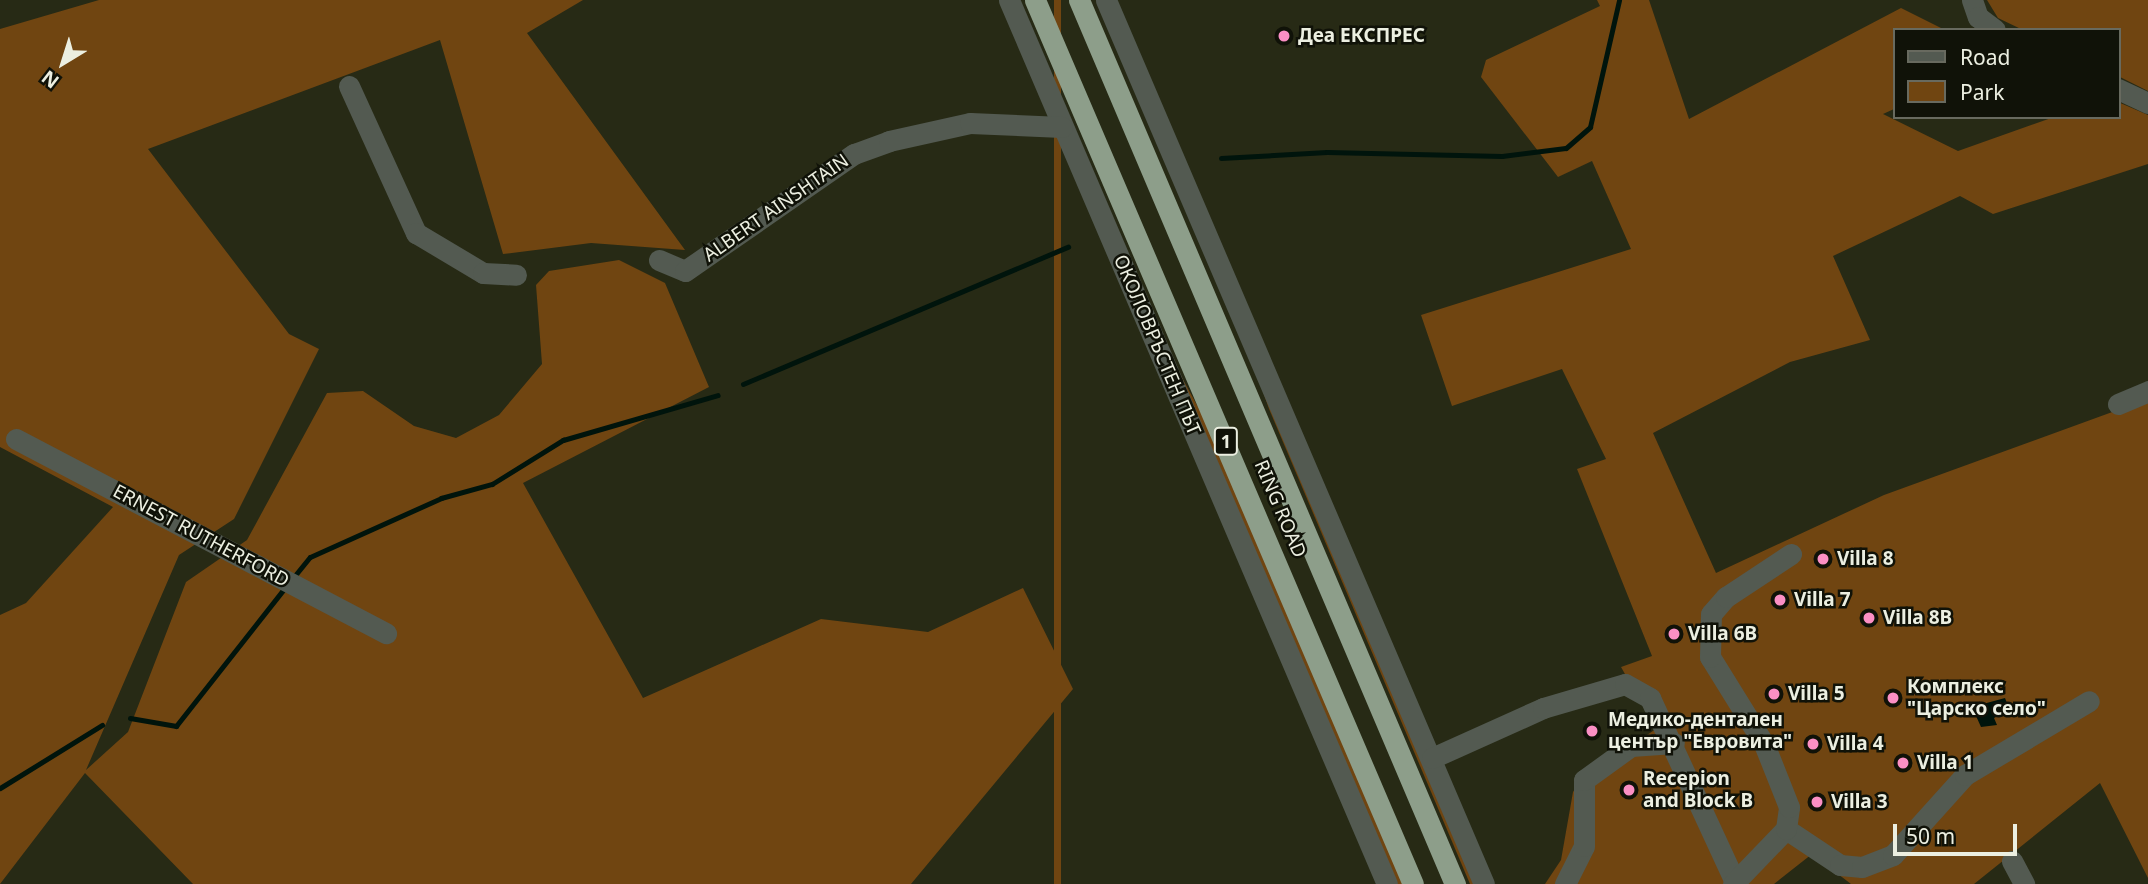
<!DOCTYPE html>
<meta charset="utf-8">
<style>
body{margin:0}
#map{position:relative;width:2148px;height:884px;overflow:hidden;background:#272a15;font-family:"Noto Sans",sans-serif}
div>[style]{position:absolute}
.green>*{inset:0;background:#704511;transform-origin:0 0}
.water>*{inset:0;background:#00140c}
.stream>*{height:5px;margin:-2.5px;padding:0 2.5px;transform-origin:2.5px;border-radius:2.5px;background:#00140c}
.minor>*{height:21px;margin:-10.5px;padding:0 10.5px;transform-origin:10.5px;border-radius:10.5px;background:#535a51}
.highway>*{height:21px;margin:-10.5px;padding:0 10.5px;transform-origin:10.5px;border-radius:10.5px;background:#8d9e8a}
.dots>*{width:19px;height:19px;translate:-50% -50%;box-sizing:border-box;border:4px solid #101208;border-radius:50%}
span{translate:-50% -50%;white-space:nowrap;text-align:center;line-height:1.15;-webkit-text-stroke:5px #101208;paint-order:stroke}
.shield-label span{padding:2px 5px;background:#101208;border:2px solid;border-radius:5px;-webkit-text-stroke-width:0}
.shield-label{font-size:18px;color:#ecefe1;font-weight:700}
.poi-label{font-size:19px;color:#ecefe1;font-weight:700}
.left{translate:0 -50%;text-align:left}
.street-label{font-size:19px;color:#ecefe1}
.legend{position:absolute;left:1893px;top:28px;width:228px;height:91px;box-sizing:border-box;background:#101208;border:2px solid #686a5f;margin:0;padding:9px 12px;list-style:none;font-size:21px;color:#ecefe1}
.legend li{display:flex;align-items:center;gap:14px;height:35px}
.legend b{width:35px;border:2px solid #686a5f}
.north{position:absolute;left:28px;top:28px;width:70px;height:70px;-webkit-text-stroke:5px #101208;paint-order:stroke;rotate:218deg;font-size:19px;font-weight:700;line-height:28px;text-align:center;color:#ecefe1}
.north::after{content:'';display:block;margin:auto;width:24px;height:32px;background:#ecefe1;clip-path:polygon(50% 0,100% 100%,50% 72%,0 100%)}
.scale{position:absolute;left:1893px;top:824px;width:124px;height:32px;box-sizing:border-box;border:4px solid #ecefe1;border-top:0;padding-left:9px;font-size:21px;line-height:24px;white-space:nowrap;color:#ecefe1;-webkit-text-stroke:5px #101208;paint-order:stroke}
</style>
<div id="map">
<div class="green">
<div style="clip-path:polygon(99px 0,583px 0,527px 33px,685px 250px,591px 243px,503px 254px,440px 40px,148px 149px,289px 334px,319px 349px,234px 519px,179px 555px,86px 770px,128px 732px,186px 582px,247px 540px,327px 393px,363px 391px,414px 426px,456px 438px,499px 415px,542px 364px,536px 285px,549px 271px,619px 260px,665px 283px,709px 387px,523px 483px,643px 698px,821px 619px,928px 632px,1023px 588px,1073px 689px,911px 884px,193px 884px,85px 773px,0 884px,0 615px,26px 603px,113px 507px,0 447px,0 29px)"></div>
<div style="left:1054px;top:0;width:7px;height:961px"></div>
<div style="clip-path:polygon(1597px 0,1649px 0,1689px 119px,1901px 8px,1945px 30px,1894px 30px,1894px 109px,1883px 114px,1958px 151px,2054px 117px,2118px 117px,2118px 102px,2148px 115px,2148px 164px,1993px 214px,1960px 196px,1833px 256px,1870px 340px,1790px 362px,1653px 433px,1716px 573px,1884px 495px,2148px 399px,2148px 878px,2100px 783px,1974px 884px,1851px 884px,1812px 854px,1774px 884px,1545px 884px,1561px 860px,1573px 792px,1583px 777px,1656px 729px,1621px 667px,1652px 656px,1577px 469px,1606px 459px,1562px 369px,1452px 406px,1421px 315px,1631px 249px,1592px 161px,1558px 177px,1481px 77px,1486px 60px,1600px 6px)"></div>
<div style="clip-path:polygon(1987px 0,2148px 0,2148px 91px,2118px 76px,2118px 30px,2023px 30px,1998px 18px)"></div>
<div style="clip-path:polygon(1242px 330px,1478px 884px,1470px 884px,1269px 409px)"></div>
<div style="clip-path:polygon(1173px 361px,1211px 431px,1403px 884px,1396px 884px)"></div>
</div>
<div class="water">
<div style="clip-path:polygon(2005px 698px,2012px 716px,2003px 713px,1994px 718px,1997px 725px,1981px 727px,1972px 707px)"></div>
</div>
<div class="stream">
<div style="left:1221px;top:158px;width:106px;rotate:-3.2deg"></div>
<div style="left:1327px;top:152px;width:175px;rotate:1.3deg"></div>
<div style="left:1502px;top:156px;width:64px;rotate:-7.1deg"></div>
<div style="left:1566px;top:148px;width:32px;rotate:-41deg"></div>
<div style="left:1590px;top:127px;width:130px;rotate:-77.1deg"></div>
<div style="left:743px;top:384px;width:353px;rotate:-22.9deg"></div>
<div style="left:292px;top:579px;width:28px;rotate:-51deg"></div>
<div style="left:310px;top:557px;width:144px;rotate:-24.2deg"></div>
<div style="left:441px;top:498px;width:53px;rotate:-15.4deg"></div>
<div style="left:492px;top:484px;width:84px;rotate:-31.8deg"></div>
<div style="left:563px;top:440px;width:161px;rotate:-16.2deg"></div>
<div style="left:130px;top:718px;width:47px;rotate:9.9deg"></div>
<div style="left:176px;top:726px;width:178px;rotate:-51.8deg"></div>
<div style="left:0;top:788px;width:120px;rotate:-31.7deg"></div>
</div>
<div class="minor">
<div style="left:1009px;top:0;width:961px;rotate:66.85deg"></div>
<div style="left:1106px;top:0;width:961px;rotate:66.85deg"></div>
<div style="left:1972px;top:0;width:18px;rotate:71deg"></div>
<div style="left:1978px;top:17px;width:21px;rotate:37deg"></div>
<div style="left:349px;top:86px;width:162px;rotate:65.5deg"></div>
<div style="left:416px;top:233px;width:78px;rotate:30.8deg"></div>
<div style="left:483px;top:273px;width:33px;rotate:3deg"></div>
<div style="left:2118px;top:89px;width:33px;rotate:25deg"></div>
<div style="left:659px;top:260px;width:28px;rotate:23deg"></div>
<div style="left:685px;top:271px;width:206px;rotate:-34.7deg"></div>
<div style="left:854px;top:154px;width:37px;rotate:-20deg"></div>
<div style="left:889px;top:141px;width:83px;rotate:-12.5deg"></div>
<div style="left:970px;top:123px;width:92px;rotate:2.5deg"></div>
<div style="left:2118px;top:404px;width:33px;rotate:-23deg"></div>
<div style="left:16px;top:439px;width:418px;rotate:27.7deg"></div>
<div style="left:1432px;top:758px;width:122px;rotate:-24.2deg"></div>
<div style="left:1543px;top:708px;width:85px;rotate:-16.3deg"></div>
<div style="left:1625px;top:684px;width:29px;rotate:29deg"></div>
<div style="left:1650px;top:698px;width:203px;rotate:65.2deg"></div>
<div style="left:1786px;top:829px;width:65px;rotate:33.7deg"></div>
<div style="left:1840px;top:865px;width:22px;rotate:5deg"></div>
<div style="left:1862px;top:867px;width:33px;rotate:-21deg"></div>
<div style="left:1893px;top:855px;width:108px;rotate:-48deg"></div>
<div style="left:1965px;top:775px;width:144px;rotate:-30.8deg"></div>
<div style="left:2012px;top:861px;width:26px;rotate:62deg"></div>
<div style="left:1565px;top:884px;width:42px;rotate:-63.4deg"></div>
<div style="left:1584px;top:846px;width:66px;rotate:-90deg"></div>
<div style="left:1584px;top:780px;width:58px;rotate:-35.9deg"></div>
<div style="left:1631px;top:746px;width:43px;rotate:-4deg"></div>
<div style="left:1733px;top:884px;width:76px;rotate:-46.1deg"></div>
<div style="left:1786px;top:829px;width:22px;rotate:-82deg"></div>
<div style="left:1789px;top:807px;width:68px;rotate:-111.6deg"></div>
<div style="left:1764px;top:744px;width:102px;rotate:-121.8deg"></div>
<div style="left:1710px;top:657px;width:43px;rotate:-88.7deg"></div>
<div style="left:1711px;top:614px;width:23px;rotate:-49deg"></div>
<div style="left:1726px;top:597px;width:78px;rotate:-33.5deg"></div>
</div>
<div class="highway">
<div style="left:1035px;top:0;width:961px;rotate:66.85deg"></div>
<div style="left:1079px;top:0;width:961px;rotate:66.96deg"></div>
</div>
<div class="dots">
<div style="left:1284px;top:36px;background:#fb8fc4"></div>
<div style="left:1823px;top:559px;background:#fb8fc4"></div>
<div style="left:1780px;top:600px;background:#fb8fc4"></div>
<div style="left:1869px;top:618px;background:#fb8fc4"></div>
<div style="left:1674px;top:634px;background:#fb8fc4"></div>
<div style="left:1774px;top:694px;background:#fb8fc4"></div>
<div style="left:1893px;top:698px;background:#fb8fc4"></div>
<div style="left:1592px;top:731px;background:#fb8fc4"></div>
<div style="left:1813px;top:744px;background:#fb8fc4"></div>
<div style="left:1903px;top:763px;background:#fb8fc4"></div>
<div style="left:1629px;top:790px;background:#fb8fc4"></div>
<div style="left:1817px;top:802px;background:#fb8fc4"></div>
</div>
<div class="shield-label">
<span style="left:1226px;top:441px">1</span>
</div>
<div class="poi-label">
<span class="left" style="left:1298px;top:36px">Деа ЕКСПРЕС</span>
<span class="left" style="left:1837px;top:559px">Villa 8</span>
<span class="left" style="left:1794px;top:600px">Villa 7</span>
<span class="left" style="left:1883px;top:618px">Villa 8B</span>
<span class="left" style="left:1688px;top:634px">Villa 6B</span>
<span class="left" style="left:1907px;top:698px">Комплекс<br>"Царско село"</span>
<span class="left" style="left:1788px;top:694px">Villa 5</span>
<span class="left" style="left:1608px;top:731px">Медико-дентален<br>център "Евровита"</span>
<span class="left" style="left:1827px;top:744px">Villa 4</span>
<span class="left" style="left:1917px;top:763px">Villa 1</span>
<span class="left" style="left:1643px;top:790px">Recepion<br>and Block B</span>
<span class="left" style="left:1831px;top:802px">Villa 3</span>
</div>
<div class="street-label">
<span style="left:776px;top:208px;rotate:-35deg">ALBERT AINSHTAIN</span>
<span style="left:1157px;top:345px;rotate:67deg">ОКОЛОВРЪСТЕН ПЪТ</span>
<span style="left:1280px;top:509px;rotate:67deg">RING ROAD</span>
<span style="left:201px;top:536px;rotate:28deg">ERNEST RUTHERFORD</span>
</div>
<ul class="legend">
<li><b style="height:9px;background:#535a51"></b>Road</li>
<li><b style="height:19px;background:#704511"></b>Park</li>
</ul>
<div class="north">N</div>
<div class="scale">50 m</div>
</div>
